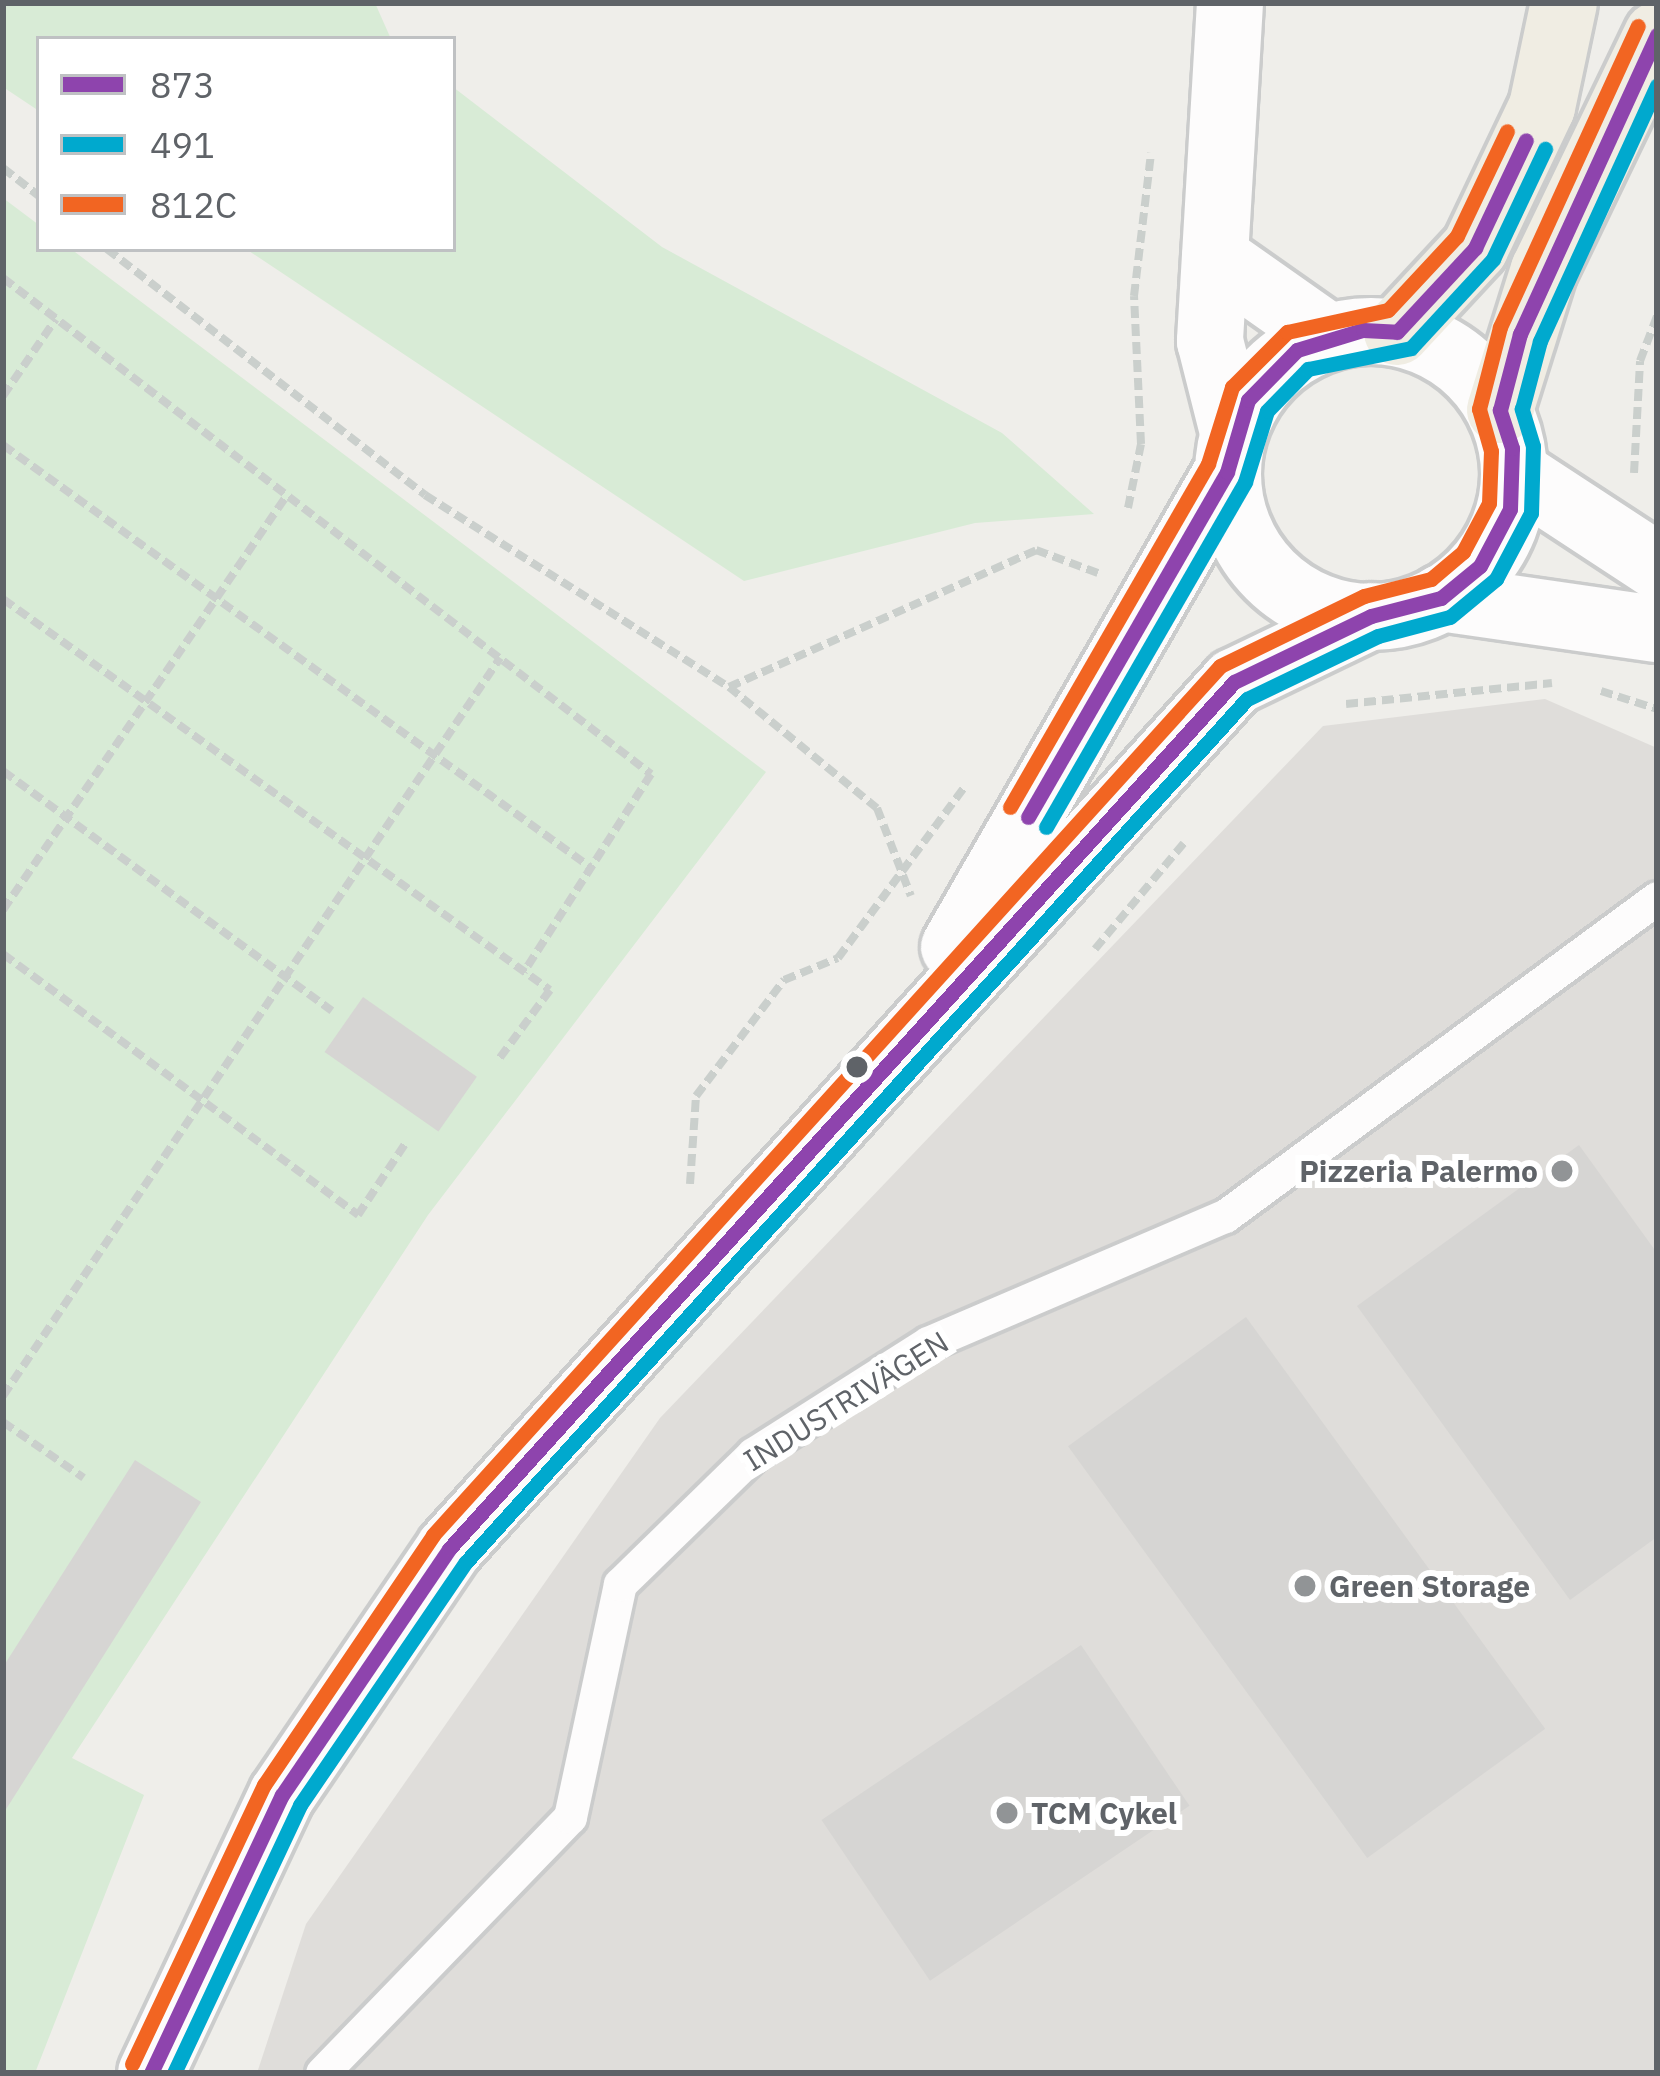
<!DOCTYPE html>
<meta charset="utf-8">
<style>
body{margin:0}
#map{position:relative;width:1660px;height:2076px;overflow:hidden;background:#efeeea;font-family:"IBM Plex Sans",sans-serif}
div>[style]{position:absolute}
.industrial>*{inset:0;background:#dfddda}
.green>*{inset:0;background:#d8ebd6}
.building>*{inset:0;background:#d6d5d3;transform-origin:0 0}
.path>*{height:8px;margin-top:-4px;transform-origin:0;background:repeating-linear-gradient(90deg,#cacfcc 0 12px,transparent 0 18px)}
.roads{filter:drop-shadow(3px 0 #cbcccc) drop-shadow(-3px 0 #cbcccc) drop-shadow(0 3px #cbcccc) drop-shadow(0 -3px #cbcccc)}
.lane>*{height:33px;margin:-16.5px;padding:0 16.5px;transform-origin:16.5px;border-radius:16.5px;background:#fdfcfc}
.street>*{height:66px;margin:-33px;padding:0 33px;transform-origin:33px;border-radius:33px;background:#fdfcfc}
.street>.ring{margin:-33px;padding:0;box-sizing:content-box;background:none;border:66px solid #fdfcfc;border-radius:50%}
.highway>*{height:66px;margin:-33px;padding:0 33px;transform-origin:33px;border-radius:33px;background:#f0ede3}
.bus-1>*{height:15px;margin:-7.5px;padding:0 7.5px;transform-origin:7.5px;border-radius:7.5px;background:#8e44ad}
.bus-2>*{height:15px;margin:-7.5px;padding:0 7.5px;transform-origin:7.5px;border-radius:7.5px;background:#00a9ce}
.bus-3>*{height:15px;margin:-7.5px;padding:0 7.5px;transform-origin:7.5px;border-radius:7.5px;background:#f26522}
.dots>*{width:33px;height:33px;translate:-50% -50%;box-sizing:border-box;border:6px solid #fff;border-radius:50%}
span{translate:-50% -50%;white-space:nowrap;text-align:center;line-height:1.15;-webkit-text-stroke:12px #fff;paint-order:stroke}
.poi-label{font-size:30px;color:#5f6368;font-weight:700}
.right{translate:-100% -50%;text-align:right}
.left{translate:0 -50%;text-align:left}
.street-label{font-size:30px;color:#5f6368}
.frame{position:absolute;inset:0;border:6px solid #5f6368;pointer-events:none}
.legend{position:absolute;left:36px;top:36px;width:420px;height:216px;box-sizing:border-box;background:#fff;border:3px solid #bfc1c3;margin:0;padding:15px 21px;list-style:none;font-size:36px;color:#5f6368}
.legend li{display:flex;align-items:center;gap:24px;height:60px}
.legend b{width:60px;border:3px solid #bfc1c3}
</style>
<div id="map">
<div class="industrial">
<div style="clip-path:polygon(1545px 699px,1657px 748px,1657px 2073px,257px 2073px,306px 1924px,660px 1418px,1323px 726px)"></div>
</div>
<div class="green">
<div style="clip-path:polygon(3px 3px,375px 3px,391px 39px,39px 39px,39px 111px,3px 87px)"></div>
<div style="clip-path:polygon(453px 87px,662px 247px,1002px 433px,1094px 514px,975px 523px,744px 581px,246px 249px,453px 249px)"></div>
<div style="clip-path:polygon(3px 198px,39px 225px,39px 249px,71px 249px,766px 772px,428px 1215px,72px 1758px,144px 1795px,35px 2073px,3px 2073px)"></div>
</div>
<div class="building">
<div style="left:363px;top:997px;width:139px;height:67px;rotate:35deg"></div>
<div style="clip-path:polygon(1579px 1145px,1657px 1253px,1657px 1537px,1570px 1600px,1357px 1306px)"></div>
<div style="left:1246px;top:1317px;width:509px;height:220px;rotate:54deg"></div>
<div style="clip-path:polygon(135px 1460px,201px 1502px,3px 1814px,3px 1667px)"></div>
<div style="left:1081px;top:1645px;width:194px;height:313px;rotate:56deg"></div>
</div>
<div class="path">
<div style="left:3px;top:168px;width:46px;rotate:37.9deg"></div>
<div style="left:107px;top:249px;width:402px;rotate:37.7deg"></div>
<div style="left:425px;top:495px;width:360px;rotate:32.3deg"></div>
<div style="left:729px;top:687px;width:336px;rotate:-24deg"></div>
<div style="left:1036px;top:550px;width:66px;rotate:20.4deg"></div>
<div style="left:3px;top:278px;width:816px;rotate:37.43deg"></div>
<div style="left:651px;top:774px;width:235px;rotate:122.7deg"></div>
<div style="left:3px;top:396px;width:93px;rotate:-55.5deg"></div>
<div style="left:3px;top:445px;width:723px;rotate:35.71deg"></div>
<div style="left:1634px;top:473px;width:112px;rotate:-86.9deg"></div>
<div style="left:1640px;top:361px;width:48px;rotate:-69.3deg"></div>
<div style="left:1128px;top:508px;width:65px;rotate:-78.5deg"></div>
<div style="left:1141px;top:444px;width:148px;rotate:-92.7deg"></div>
<div style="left:1134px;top:296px;width:144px;rotate:-83.2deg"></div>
<div style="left:3px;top:599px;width:672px;rotate:35.56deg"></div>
<div style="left:550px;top:990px;width:86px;rotate:126.5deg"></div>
<div style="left:729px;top:687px;width:191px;rotate:39.3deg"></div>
<div style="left:877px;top:808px;width:94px;rotate:68.9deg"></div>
<div style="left:1601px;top:691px;width:59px;rotate:17.8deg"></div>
<div style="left:1346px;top:704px;width:207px;rotate:-5.8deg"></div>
<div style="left:3px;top:771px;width:407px;rotate:36.1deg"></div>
<div style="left:3px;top:910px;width:503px;rotate:-55.61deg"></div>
<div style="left:1095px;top:949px;width:138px;rotate:-50deg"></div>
<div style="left:3px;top:954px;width:441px;rotate:36.3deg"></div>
<div style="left:358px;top:1215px;width:89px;rotate:-56.5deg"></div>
<div style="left:690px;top:1184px;width:88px;rotate:-86.1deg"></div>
<div style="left:696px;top:1096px;width:146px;rotate:-52.8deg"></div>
<div style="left:784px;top:980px;width:58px;rotate:-22.2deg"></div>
<div style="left:838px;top:958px;width:215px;rotate:-53.5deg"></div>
<div style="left:3px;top:1396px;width:890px;rotate:-56.04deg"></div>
<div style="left:3px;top:1422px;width:98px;rotate:34.7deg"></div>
</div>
<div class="roads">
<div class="lane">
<div style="left:322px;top:2073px;width:356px;rotate:-45.9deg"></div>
<div style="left:570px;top:1817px;width:238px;rotate:-77.9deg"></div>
<div style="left:620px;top:1584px;width:186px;rotate:-44.3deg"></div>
<div style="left:753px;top:1454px;width:207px;rotate:-32.4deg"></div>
<div style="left:928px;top:1343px;width:323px;rotate:-23.2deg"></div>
<div style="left:1225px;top:1216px;width:536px;rotate:-36.36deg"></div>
</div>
<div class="street">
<div style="left:1230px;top:3px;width:339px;rotate:93.4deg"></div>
<div style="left:1210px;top:341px;width:94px;rotate:75.8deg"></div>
<div style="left:1215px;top:257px;width:139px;rotate:35.1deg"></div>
<div class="ring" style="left:1228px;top:331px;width:220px;height:220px"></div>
<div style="left:1515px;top:473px;width:170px;rotate:33.2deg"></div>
<div style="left:1441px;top:598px;width:218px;rotate:8.2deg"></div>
<div style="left:954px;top:947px;width:548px;rotate:-60.11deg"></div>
<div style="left:151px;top:2073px;width:307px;rotate:-64.8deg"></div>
<div style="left:282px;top:1795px;width:297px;rotate:-55.8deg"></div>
<div style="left:449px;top:1549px;width:1170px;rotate:-47.84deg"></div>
<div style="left:1234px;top:682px;width:152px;rotate:-25.7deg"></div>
</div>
<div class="highway">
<div style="left:1397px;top:332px;width:115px;rotate:-47.1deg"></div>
<div style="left:1475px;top:248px;width:156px;rotate:-64.6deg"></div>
<div style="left:1542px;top:107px;width:106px;rotate:-78.1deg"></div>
<div style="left:1500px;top:410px;width:147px;rotate:-72.6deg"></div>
<div style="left:1544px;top:270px;width:261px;rotate:-64.3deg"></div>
</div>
</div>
<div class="bus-1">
<div style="left:1028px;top:817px;width:398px;rotate:-60deg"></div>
<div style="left:1227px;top:472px;width:75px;rotate:-73.7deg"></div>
<div style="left:1248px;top:400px;width:70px;rotate:-45.6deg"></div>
<div style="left:1297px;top:350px;width:69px;rotate:-16.9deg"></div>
<div style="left:1363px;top:330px;width:34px;rotate:3deg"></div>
<div style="left:1397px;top:332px;width:115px;rotate:-47.1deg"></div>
<div style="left:1475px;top:248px;width:119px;rotate:-64.7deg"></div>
<div style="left:151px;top:2073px;width:307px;rotate:-64.8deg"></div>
<div style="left:282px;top:1795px;width:297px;rotate:-55.8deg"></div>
<div style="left:449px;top:1549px;width:1170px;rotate:-47.84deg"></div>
<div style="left:1234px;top:682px;width:152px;rotate:-25.7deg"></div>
<div style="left:1371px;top:616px;width:72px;rotate:-14.4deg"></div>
<div style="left:1441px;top:598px;width:50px;rotate:-39.4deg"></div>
<div style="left:1480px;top:566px;width:64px;rotate:-62.2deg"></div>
<div style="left:1510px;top:509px;width:61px;rotate:-88.1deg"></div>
<div style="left:1512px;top:448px;width:40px;rotate:-108deg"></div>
<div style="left:1500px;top:410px;width:79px;rotate:-75.3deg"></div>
<div style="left:1520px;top:334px;width:329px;rotate:-65.4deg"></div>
</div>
<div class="bus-2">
<div style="left:1046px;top:827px;width:398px;rotate:-60deg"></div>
<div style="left:1245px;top:482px;width:74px;rotate:-72.8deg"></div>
<div style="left:1267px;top:411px;width:59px;rotate:-45.7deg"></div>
<div style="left:1308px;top:369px;width:105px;rotate:-11.5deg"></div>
<div style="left:1411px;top:348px;width:121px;rotate:-47.3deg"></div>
<div style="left:1493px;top:259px;width:122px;rotate:-64.7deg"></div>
<div style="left:174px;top:2073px;width:296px;rotate:-64.8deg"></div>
<div style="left:300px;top:1805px;width:294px;rotate:-55.7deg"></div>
<div style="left:466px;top:1562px;width:1164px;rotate:-47.86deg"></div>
<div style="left:1247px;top:699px;width:145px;rotate:-25.7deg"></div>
<div style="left:1378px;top:636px;width:74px;rotate:-14.8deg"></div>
<div style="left:1450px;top:617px;width:60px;rotate:-39.6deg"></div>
<div style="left:1496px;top:579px;width:75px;rotate:-62.1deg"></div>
<div style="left:1531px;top:513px;width:67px;rotate:-88.3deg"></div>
<div style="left:1533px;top:446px;width:39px;rotate:-107deg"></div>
<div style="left:1522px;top:409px;width:70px;rotate:-75.2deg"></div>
<div style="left:1540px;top:341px;width:281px;rotate:-65.4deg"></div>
</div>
<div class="bus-3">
<div style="left:1010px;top:807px;width:396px;rotate:-60deg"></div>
<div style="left:1208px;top:464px;width:81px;rotate:-72.7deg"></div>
<div style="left:1232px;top:387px;width:78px;rotate:-45deg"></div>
<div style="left:1287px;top:332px;width:103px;rotate:-12.3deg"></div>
<div style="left:1388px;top:310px;width:101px;rotate:-47deg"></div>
<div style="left:1457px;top:236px;width:116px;rotate:-64.5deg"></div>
<div style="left:132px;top:2064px;width:309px;rotate:-64.7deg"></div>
<div style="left:264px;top:1785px;width:302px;rotate:-55.9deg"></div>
<div style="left:433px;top:1535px;width:1172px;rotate:-47.83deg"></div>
<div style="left:1220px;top:666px;width:160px;rotate:-25.9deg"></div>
<div style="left:1364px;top:596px;width:69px;rotate:-14.2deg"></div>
<div style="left:1431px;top:579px;width:42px;rotate:-40.2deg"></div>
<div style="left:1463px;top:552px;width:55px;rotate:-62deg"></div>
<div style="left:1489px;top:503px;width:52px;rotate:-87.8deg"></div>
<div style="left:1491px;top:451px;width:44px;rotate:-105.9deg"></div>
<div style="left:1479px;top:409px;width:85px;rotate:-75.6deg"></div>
<div style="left:1500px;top:327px;width:331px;rotate:-65.4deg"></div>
</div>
<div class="dots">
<div style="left:857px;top:1067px;background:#5f6368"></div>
<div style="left:1562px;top:1171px;background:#919496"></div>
<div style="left:1305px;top:1586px;background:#919496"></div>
<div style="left:1007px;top:1813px;background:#919496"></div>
</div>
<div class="poi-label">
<span class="right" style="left:1538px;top:1171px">Pizzeria Palermo</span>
<span class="left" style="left:1329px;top:1586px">Green Storage</span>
<span class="left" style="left:1031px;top:1813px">TCM Cykel</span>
</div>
<div class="street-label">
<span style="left:846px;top:1401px;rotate:-32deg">INDUSTRIVÄGEN</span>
</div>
<div class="frame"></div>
<ul class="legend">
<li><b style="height:15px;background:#8e44ad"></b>873</li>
<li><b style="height:15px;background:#00a9ce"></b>491</li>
<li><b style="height:15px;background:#f26522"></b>812C</li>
</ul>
</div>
